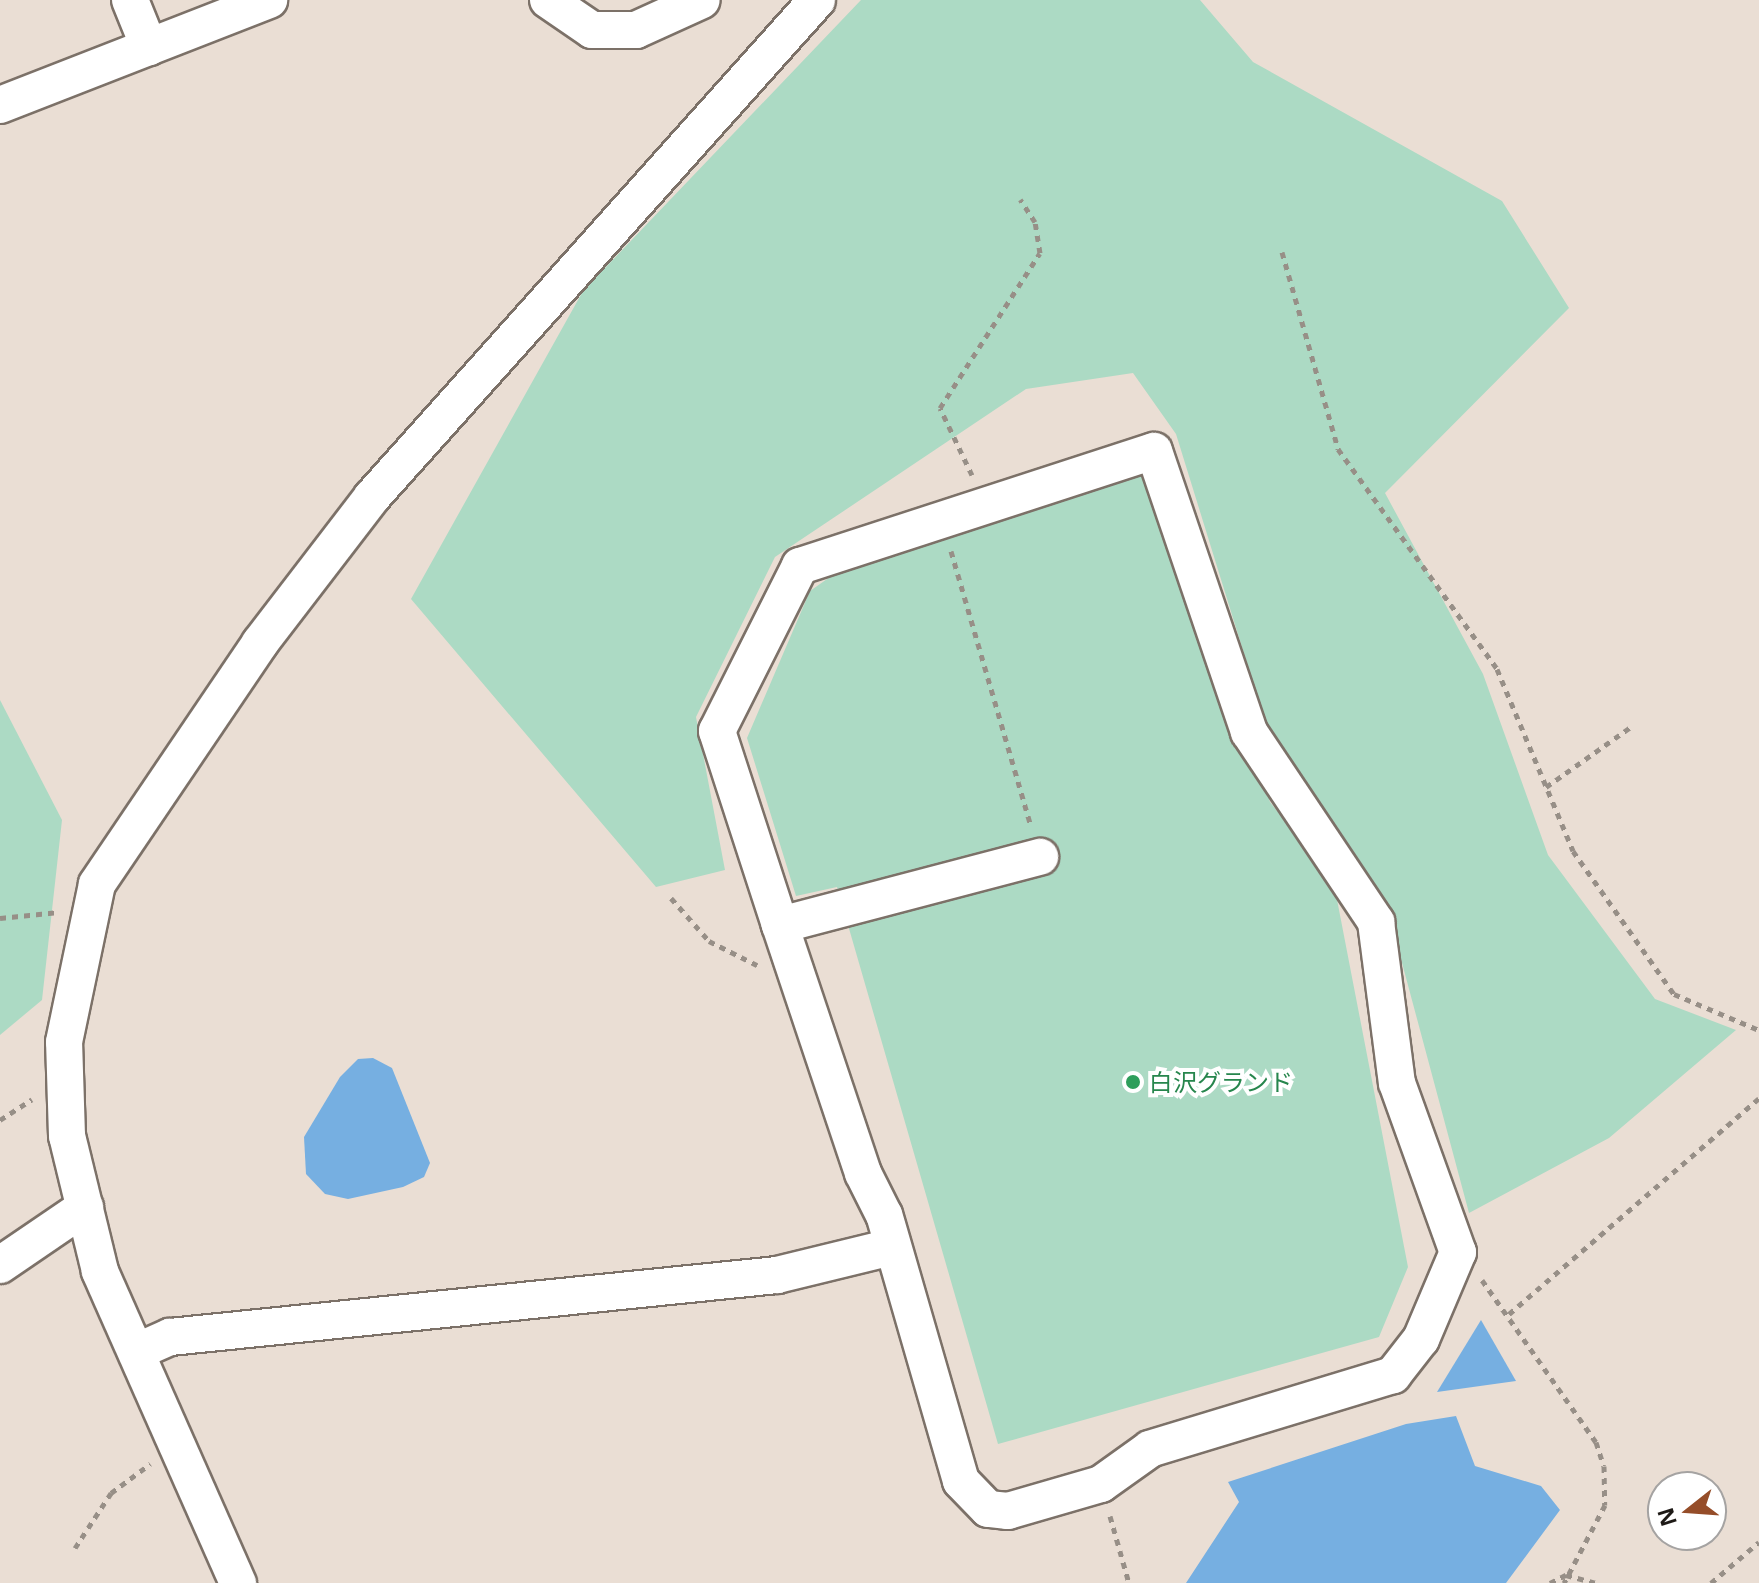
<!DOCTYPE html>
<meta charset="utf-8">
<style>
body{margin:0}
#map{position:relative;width:1759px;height:1583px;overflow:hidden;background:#eaded4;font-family:"Open Sans","Noto Sans JP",sans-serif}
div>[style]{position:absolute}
.green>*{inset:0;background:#acdac4}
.water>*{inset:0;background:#76afe1}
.path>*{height:5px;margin-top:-2.5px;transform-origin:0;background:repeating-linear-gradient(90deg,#978f87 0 6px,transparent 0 12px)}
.roads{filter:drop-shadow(2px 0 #7c7168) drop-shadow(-2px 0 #7c7168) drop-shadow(0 2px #7c7168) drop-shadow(0 -2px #7c7168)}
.minor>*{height:36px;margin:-18px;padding:0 18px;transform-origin:18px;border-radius:18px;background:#fff}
.dots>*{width:22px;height:22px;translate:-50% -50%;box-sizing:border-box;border:4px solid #fff;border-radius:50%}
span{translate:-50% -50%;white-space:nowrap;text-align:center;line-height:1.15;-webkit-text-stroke:8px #fff;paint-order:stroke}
.leisure-label{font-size:24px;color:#27864d}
.left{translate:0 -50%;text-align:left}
.north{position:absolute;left:1647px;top:1471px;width:80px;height:80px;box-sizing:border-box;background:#fff;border:2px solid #a5a3a2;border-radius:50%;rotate:253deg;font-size:22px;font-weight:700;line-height:32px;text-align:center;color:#1e1a16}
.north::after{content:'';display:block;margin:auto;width:28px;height:36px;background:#954d29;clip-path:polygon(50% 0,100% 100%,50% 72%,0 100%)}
</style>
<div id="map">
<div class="green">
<div style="clip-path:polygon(861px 0,1200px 0,1253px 62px,1502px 201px,1569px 308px,1385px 493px,1483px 674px,1548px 855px,1655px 999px,1736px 1030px,1609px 1138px,1469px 1213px,1390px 918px,1267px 728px,1176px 434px,1133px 373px,1026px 389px,775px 557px,696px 717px,725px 870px,656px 887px,411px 599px,583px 291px)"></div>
<div style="clip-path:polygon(1159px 446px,1270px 802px,1334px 884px,1408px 1267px,1379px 1337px,998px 1444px,837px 887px,796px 896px,747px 738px,810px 591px,904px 525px)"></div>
<div style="clip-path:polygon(0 700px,62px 820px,42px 1000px,0 1035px)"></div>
</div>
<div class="water">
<div style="clip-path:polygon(373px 1058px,392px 1068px,430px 1163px,424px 1177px,403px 1187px,348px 1199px,325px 1194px,306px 1174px,304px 1137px,340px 1077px,358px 1059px)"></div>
<div style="clip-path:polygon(1481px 1320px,1516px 1381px,1437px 1392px)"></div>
<div style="clip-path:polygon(1456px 1416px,1475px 1466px,1541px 1486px,1560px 1510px,1506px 1583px,1186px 1583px,1239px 1502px,1228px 1482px,1406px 1424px)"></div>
</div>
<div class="path">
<div style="left:1282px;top:252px;width:205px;rotate:74.1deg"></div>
<div style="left:1338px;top:449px;width:271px;rotate:54.1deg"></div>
<div style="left:1497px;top:669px;width:197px;rotate:67.3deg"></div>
<div style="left:1573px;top:851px;width:175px;rotate:54.8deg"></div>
<div style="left:1674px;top:994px;width:92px;rotate:23deg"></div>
<div style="left:972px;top:475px;width:74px;rotate:-115.5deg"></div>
<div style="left:940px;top:408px;width:184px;rotate:-57.2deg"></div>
<div style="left:1040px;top:253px;width:31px;rotate:-99deg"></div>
<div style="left:1035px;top:222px;width:27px;rotate:-123deg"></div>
<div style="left:951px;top:551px;width:286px;rotate:73.8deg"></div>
<div style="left:1546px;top:787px;width:105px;rotate:-35.3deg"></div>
<div style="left:671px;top:898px;width:57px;rotate:48.5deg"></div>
<div style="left:709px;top:941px;width:54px;rotate:26.6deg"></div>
<div style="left:0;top:918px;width:59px;rotate:-5.8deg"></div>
<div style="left:0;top:1120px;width:38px;rotate:-33deg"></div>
<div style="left:1482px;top:1280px;width:198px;rotate:54.9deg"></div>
<div style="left:1596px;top:1442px;width:25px;rotate:72deg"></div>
<div style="left:1604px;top:1466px;width:39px;rotate:89deg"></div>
<div style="left:1605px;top:1505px;width:88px;rotate:117.7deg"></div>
<div style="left:1509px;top:1314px;width:330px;rotate:-40.8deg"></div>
<div style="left:1110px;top:1516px;width:70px;rotate:74.2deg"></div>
<div style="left:75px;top:1548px;width:66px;rotate:-56.8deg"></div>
<div style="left:111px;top:1493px;width:49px;rotate:-36.6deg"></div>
<div style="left:1550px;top:1583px;width:18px;rotate:-27deg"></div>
<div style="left:1566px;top:1575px;width:31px;rotate:15deg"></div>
<div style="left:1711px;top:1583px;width:63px;rotate:-40.5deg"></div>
</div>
<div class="roads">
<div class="minor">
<div style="left:130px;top:0;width:51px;rotate:68deg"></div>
<div style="left:548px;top:0;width:53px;rotate:34.3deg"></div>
<div style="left:592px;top:30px;width:44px"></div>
<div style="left:636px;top:30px;width:72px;rotate:-24.4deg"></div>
<div style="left:0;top:105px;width:289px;rotate:-21.3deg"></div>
<div style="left:780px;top:925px;width:204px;rotate:-108deg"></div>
<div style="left:717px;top:731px;width:185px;rotate:-63.3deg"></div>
<div style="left:800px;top:566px;width:372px;rotate:-18deg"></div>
<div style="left:1154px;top:451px;width:297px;rotate:71.3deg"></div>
<div style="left:1249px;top:732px;width:229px;rotate:56.2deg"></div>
<div style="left:1376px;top:922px;width:162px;rotate:82.6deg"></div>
<div style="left:1397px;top:1083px;width:180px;rotate:70.2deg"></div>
<div style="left:1458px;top:1252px;width:95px;rotate:113deg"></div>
<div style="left:1421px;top:1339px;width:46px;rotate:127.9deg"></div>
<div style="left:1393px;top:1375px;width:254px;rotate:163.1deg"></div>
<div style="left:1150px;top:1449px;width:60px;rotate:144.5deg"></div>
<div style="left:1101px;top:1484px;width:97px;rotate:163.8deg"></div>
<div style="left:1008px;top:1511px;width:20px;rotate:-174deg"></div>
<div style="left:988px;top:1509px;width:39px;rotate:-134deg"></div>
<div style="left:961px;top:1481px;width:277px;rotate:-106.1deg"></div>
<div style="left:884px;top:1215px;width:47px;rotate:-116.6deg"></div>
<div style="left:863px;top:1173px;width:262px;rotate:-108.5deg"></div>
<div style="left:780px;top:925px;width:269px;rotate:-14.7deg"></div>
<div style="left:0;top:1265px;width:103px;rotate:-34.3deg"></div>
<div style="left:138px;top:1351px;width:35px;rotate:-24deg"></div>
<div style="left:170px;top:1337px;width:610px;rotate:-5.83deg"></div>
<div style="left:777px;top:1275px;width:118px;rotate:-13.7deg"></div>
<div style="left:238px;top:1583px;width:341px;rotate:-113.9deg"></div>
<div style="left:100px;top:1271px;width:139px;rotate:-103.7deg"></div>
<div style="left:67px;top:1136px;width:94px;rotate:-91.8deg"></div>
<div style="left:64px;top:1042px;width:161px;rotate:-78.2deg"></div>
<div style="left:97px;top:884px;width:291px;rotate:-55.9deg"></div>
<div style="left:260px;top:643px;width:184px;rotate:-52.5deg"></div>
<div style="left:372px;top:497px;width:667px;rotate:-48.16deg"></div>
</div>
</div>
<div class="dots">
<div style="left:1133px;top:1082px;background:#2e9e5b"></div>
</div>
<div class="leisure-label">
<span class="left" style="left:1149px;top:1082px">白沢グランド</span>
</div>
<div class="north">N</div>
</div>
